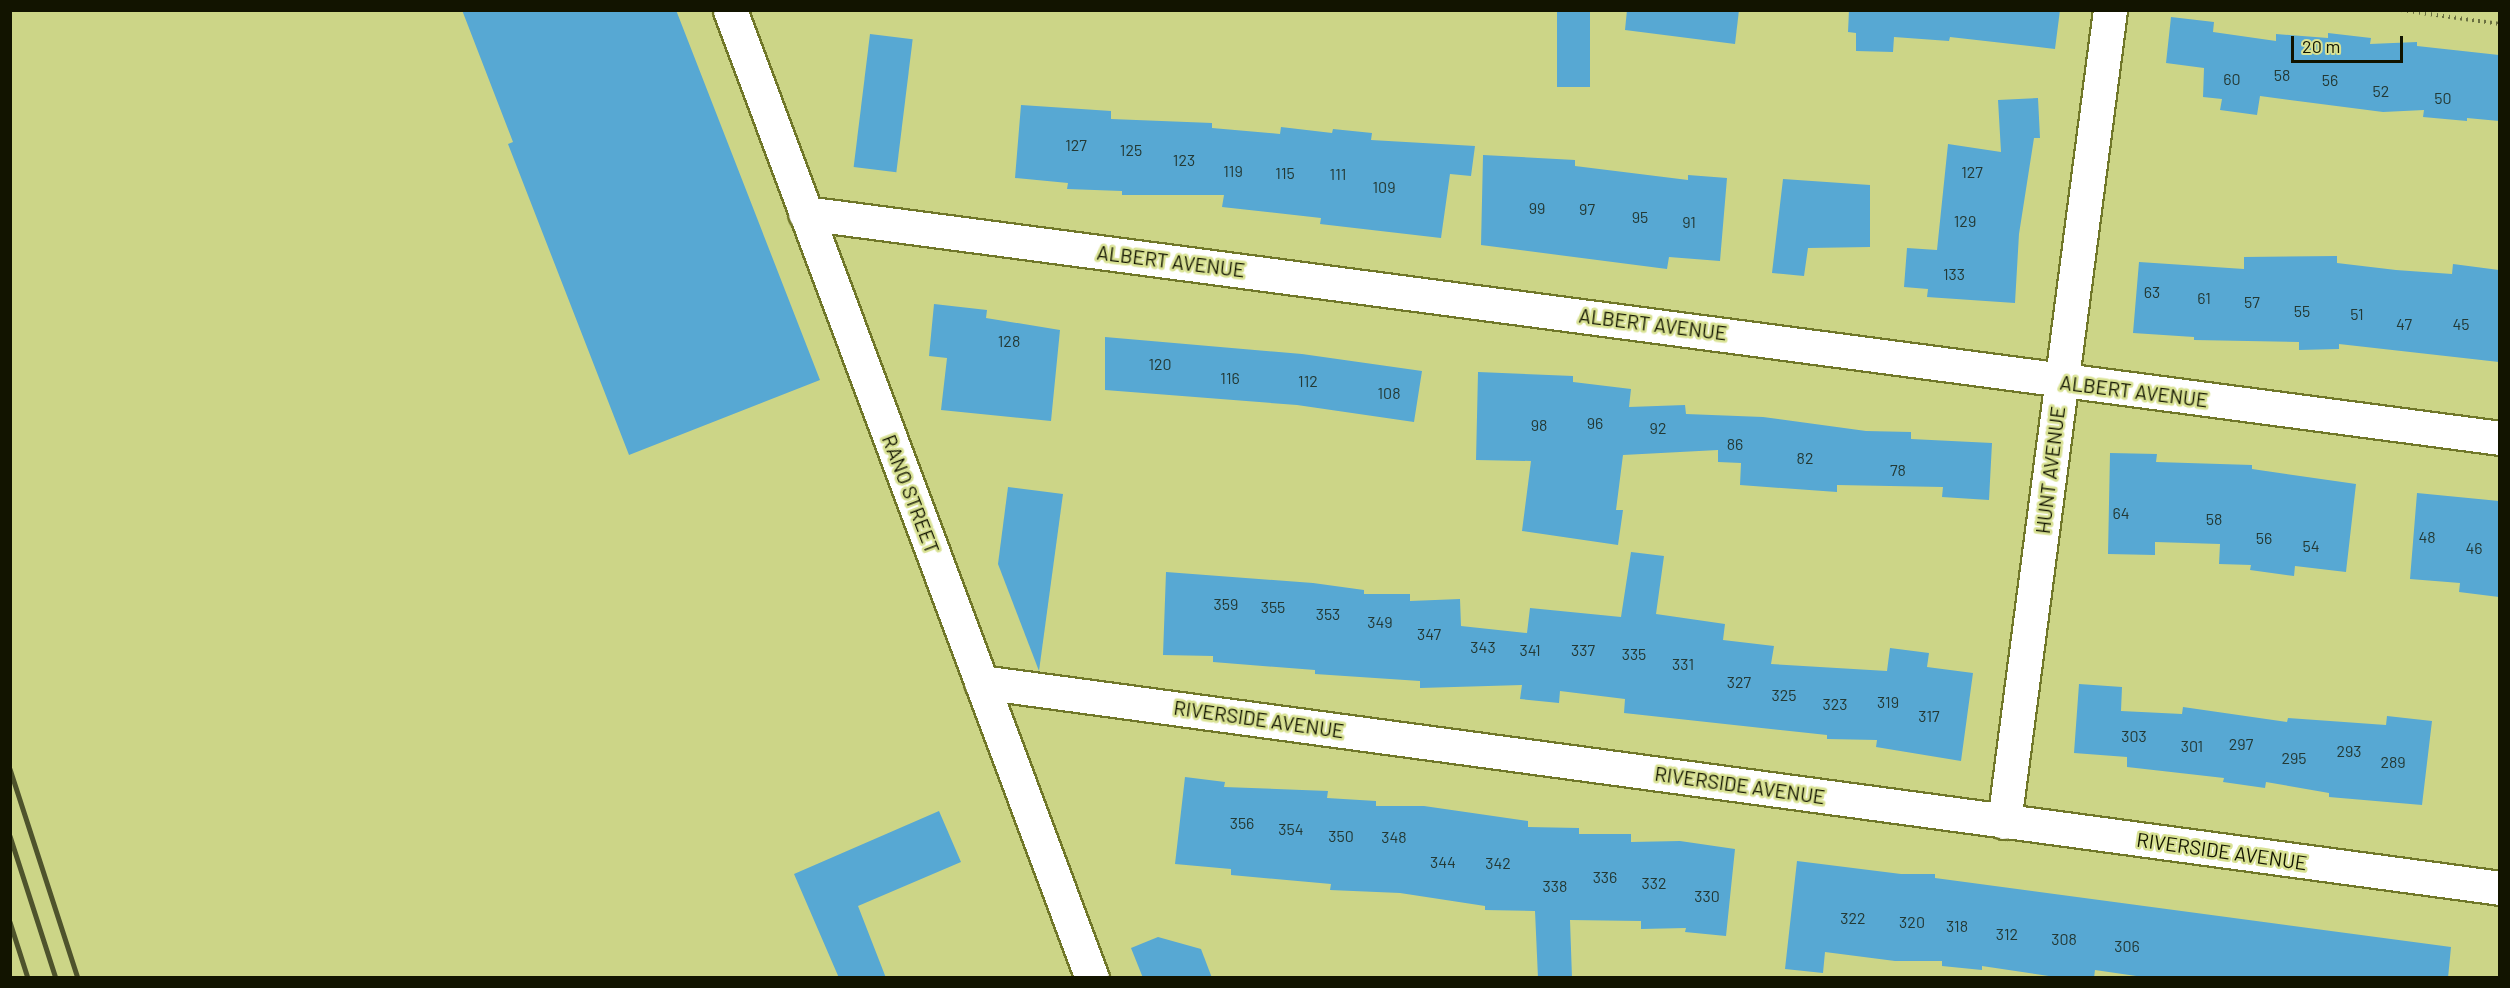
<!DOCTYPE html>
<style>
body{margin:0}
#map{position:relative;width:2510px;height:988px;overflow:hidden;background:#ccd587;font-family:Barlow,sans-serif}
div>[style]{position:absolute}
.building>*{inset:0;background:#57a8d3;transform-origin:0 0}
.path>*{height:4px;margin-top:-2px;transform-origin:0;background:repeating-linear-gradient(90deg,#696f40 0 1.5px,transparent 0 6px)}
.roads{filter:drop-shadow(2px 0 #707729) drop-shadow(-2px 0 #707729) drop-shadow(0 2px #707729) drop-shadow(0 -2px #707729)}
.minor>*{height:33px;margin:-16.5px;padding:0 16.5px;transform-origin:16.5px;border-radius:16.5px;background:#fff}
.rail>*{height:4.5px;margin:-2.25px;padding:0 2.25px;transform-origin:2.25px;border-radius:2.25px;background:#4e532c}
span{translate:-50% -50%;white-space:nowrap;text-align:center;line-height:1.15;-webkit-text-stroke:5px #d9e294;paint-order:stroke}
.number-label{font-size:16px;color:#233935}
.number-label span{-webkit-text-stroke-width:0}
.street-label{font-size:20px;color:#121400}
.frame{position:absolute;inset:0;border:12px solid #121400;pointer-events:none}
.scale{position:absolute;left:2291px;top:36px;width:112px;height:27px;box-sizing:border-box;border:3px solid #121400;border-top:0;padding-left:8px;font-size:18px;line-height:21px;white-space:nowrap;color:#121400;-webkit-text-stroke:4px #d9e294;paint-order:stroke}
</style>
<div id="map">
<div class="building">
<div style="clip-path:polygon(462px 10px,676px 10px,820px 380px,629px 455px,508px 144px,513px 142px)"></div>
<div style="left:1557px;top:10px;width:33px;height:77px"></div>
<div style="clip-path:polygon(1627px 10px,1739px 10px,1735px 44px,1625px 30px)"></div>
<div style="clip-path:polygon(1849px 10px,2060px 10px,2055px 49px,1950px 37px,1949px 41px,1894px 37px,1893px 52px,1856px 51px,1856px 33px,1848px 32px)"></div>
<div style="clip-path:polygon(2171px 17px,2214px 22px,2213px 32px,2276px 41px,2276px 34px,2328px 38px,2328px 33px,2371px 38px,2370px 44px,2417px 42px,2417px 46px,2499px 55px,2499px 121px,2467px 118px,2467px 121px,2423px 117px,2424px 110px,2383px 112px,2260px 96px,2257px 115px,2220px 110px,2222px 99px,2203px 97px,2204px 68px,2166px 63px)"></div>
<div style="left:870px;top:34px;width:43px;height:134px;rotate:7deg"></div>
<div style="clip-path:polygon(2038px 98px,2040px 138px,2034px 138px,2019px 234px,2015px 303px,1927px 297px,1928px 289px,1904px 287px,1907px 248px,1937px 250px,1948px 144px,2001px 152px,1998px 100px)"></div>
<div style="clip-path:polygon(1021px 105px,1111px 111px,1111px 119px,1212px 123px,1212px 128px,1280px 134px,1281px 127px,1332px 133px,1333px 129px,1372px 133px,1371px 140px,1475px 146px,1471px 176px,1450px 174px,1441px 238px,1320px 224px,1321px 218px,1222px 207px,1224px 195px,1122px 195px,1122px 191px,1067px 189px,1068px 183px,1015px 178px)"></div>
<div style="clip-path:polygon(1483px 155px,1575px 160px,1575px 166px,1688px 180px,1688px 175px,1727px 178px,1720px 261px,1669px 257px,1667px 269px,1481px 245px)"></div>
<div style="clip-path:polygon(1783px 179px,1870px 185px,1870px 247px,1808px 248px,1804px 276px,1772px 273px)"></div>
<div style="clip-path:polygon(2337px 256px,2337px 263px,2396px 270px,2452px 274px,2453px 264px,2499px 270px,2499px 362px,2339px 344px,2339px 349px,2299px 350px,2299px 342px,2194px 340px,2194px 337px,2133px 333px,2139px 262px,2244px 269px,2244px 257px)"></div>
<div style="clip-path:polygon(934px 304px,987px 310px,986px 318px,1060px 330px,1051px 421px,941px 410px,947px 358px,929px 356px)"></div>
<div style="clip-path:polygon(1105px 337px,1302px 354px,1422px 371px,1414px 422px,1297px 405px,1105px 390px)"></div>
<div style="clip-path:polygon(1478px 372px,1573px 376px,1573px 382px,1631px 389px,1629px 407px,1685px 405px,1686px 414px,1763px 417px,1866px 431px,1911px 432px,1911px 439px,1992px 443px,1989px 500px,1942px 497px,1943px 487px,1837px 485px,1837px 492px,1740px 485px,1741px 463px,1718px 462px,1718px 450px,1623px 455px,1616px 510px,1623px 510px,1618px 545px,1522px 531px,1531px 461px,1476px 460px)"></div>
<div style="clip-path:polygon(2110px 453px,2157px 454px,2156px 462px,2252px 465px,2252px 469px,2356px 484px,2346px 572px,2295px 566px,2294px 576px,2250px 570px,2251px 565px,2219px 564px,2220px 544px,2155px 542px,2155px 555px,2108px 554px)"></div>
<div style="clip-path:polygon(1008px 487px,1063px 494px,1039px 671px,998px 564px)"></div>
<div style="clip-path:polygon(2417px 493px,2499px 501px,2499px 597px,2459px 592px,2460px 583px,2410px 579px)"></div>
<div style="clip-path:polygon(1631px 552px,1664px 556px,1656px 614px,1725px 624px,1723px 640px,1774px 646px,1771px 664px,1887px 671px,1890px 648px,1929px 653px,1927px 667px,1973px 673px,1961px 761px,1876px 747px,1877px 740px,1827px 739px,1827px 735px,1624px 713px,1625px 699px,1560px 691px,1559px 703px,1520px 699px,1522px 685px,1420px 688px,1420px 681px,1315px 674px,1315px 670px,1213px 662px,1213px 656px,1163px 655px,1166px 572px,1313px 583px,1364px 590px,1364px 594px,1410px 594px,1410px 601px,1460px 599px,1461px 626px,1527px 633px,1530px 608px,1621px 617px)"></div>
<div style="clip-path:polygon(2079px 684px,2122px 687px,2121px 711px,2182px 714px,2183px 707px,2287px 722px,2288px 718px,2386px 725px,2387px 716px,2432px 721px,2422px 805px,2329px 797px,2329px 793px,2266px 782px,2265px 788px,2223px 782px,2224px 778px,2127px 767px,2127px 757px,2074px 753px)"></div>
<div style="clip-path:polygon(1185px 777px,1225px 782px,1224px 787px,1328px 791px,1327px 798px,1376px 801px,1376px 806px,1424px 806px,1528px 821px,1528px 827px,1579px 828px,1579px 834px,1631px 834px,1631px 842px,1680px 841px,1735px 849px,1726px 936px,1685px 932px,1686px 928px,1641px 929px,1641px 921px,1570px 920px,1572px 978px,1538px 978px,1535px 911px,1485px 910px,1485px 906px,1400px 893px,1330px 890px,1331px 884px,1231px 875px,1231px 869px,1175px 864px)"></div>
<div style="clip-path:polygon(939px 811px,961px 862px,858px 906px,886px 978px,839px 978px,794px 874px)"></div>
<div style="clip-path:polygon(1797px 861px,1901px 874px,1935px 874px,1935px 878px,2451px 947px,2448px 978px,2150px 978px,2095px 970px,2094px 978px,2062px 978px,1982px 966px,1982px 970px,1942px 966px,1942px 961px,1895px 961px,1825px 952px,1823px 973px,1785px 969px)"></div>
<div style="clip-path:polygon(1158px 937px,1201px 949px,1212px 978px,1143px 978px,1131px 948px)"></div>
</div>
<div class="path">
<div style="left:2401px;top:10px;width:100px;rotate:8deg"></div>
</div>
<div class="roads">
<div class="minor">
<div style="left:730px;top:10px;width:1033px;rotate:69.5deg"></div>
<div style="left:805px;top:213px;width:1710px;rotate:7.56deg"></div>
<div style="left:981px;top:682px;width:1533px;rotate:7.72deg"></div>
<div style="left:2004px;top:822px;width:819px;rotate:-82.56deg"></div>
</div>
</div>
<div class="rail">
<div style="left:10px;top:769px;width:220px;rotate:72deg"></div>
<div style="left:10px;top:836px;width:149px;rotate:72.1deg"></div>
<div style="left:10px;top:922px;width:59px;rotate:72.2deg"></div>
</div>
<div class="number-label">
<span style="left:2282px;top:75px">58</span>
<span style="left:2232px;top:79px">60</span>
<span style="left:2330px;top:80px">56</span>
<span style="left:2381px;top:91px">52</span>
<span style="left:2443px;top:98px">50</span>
<span style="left:1076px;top:145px">127</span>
<span style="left:1131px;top:150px">125</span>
<span style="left:1184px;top:160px">123</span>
<span style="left:1233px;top:171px">119</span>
<span style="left:1972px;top:172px">127</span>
<span style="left:1285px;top:173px">115</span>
<span style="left:1338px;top:174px">111</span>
<span style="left:1384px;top:187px">109</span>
<span style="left:1537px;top:208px">99</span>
<span style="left:1587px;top:209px">97</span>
<span style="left:1640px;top:217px">95</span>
<span style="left:1965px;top:221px">129</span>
<span style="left:1689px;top:222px">91</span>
<span style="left:1954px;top:274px">133</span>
<span style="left:2152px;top:292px">63</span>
<span style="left:2204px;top:298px">61</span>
<span style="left:2252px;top:302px">57</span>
<span style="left:2302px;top:311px">55</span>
<span style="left:2357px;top:314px">51</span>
<span style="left:2404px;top:324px">47</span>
<span style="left:2461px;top:324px">45</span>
<span style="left:1009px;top:341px">128</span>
<span style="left:1160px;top:364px">120</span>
<span style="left:1230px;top:378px">116</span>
<span style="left:1308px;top:381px">112</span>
<span style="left:1389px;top:393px">108</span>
<span style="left:1595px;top:423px">96</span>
<span style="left:1539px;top:425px">98</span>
<span style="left:1658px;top:428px">92</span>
<span style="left:1735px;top:444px">86</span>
<span style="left:1805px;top:458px">82</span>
<span style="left:1898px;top:470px">78</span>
<span style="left:2121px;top:513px">64</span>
<span style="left:2214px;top:519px">58</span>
<span style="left:2427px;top:537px">48</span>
<span style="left:2264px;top:538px">56</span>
<span style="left:2311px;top:546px">54</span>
<span style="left:2474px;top:548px">46</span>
<span style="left:1226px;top:604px">359</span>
<span style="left:1273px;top:607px">355</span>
<span style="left:1328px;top:614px">353</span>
<span style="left:1380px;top:622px">349</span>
<span style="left:1429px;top:634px">347</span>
<span style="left:1483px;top:647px">343</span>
<span style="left:1530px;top:650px">341</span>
<span style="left:1583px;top:650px">337</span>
<span style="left:1634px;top:654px">335</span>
<span style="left:1683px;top:664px">331</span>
<span style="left:1739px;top:682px">327</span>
<span style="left:1784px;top:695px">325</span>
<span style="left:1888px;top:702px">319</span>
<span style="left:1835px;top:704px">323</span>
<span style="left:1929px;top:716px">317</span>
<span style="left:2134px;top:736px">303</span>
<span style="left:2241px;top:744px">297</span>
<span style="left:2192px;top:746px">301</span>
<span style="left:2349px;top:751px">293</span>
<span style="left:2294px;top:758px">295</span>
<span style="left:2393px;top:762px">289</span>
<span style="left:1242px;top:823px">356</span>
<span style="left:1291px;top:829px">354</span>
<span style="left:1341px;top:836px">350</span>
<span style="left:1394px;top:837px">348</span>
<span style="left:1443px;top:862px">344</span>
<span style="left:1498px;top:863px">342</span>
<span style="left:1605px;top:877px">336</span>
<span style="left:1654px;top:883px">332</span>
<span style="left:1555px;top:886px">338</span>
<span style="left:1707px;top:896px">330</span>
<span style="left:1853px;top:918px">322</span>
<span style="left:1912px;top:922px">320</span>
<span style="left:1957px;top:926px">318</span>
<span style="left:2007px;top:934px">312</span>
<span style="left:2064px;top:939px">308</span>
<span style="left:2127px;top:946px">306</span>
</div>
<div class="street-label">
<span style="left:1171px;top:261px;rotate:7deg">ALBERT AVENUE</span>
<span style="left:1653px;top:324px;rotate:7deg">ALBERT AVENUE</span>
<span style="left:2134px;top:391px;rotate:7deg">ALBERT AVENUE</span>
<span style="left:2050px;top:470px;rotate:-83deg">HUNT AVENUE</span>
<span style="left:911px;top:494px;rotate:69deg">RANO STREET</span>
<span style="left:1259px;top:719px;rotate:8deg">RIVERSIDE AVENUE</span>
<span style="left:1740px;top:785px;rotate:8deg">RIVERSIDE AVENUE</span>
<span style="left:2222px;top:851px;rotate:8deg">RIVERSIDE AVENUE</span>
</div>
<div class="frame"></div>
<div class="scale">20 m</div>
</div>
